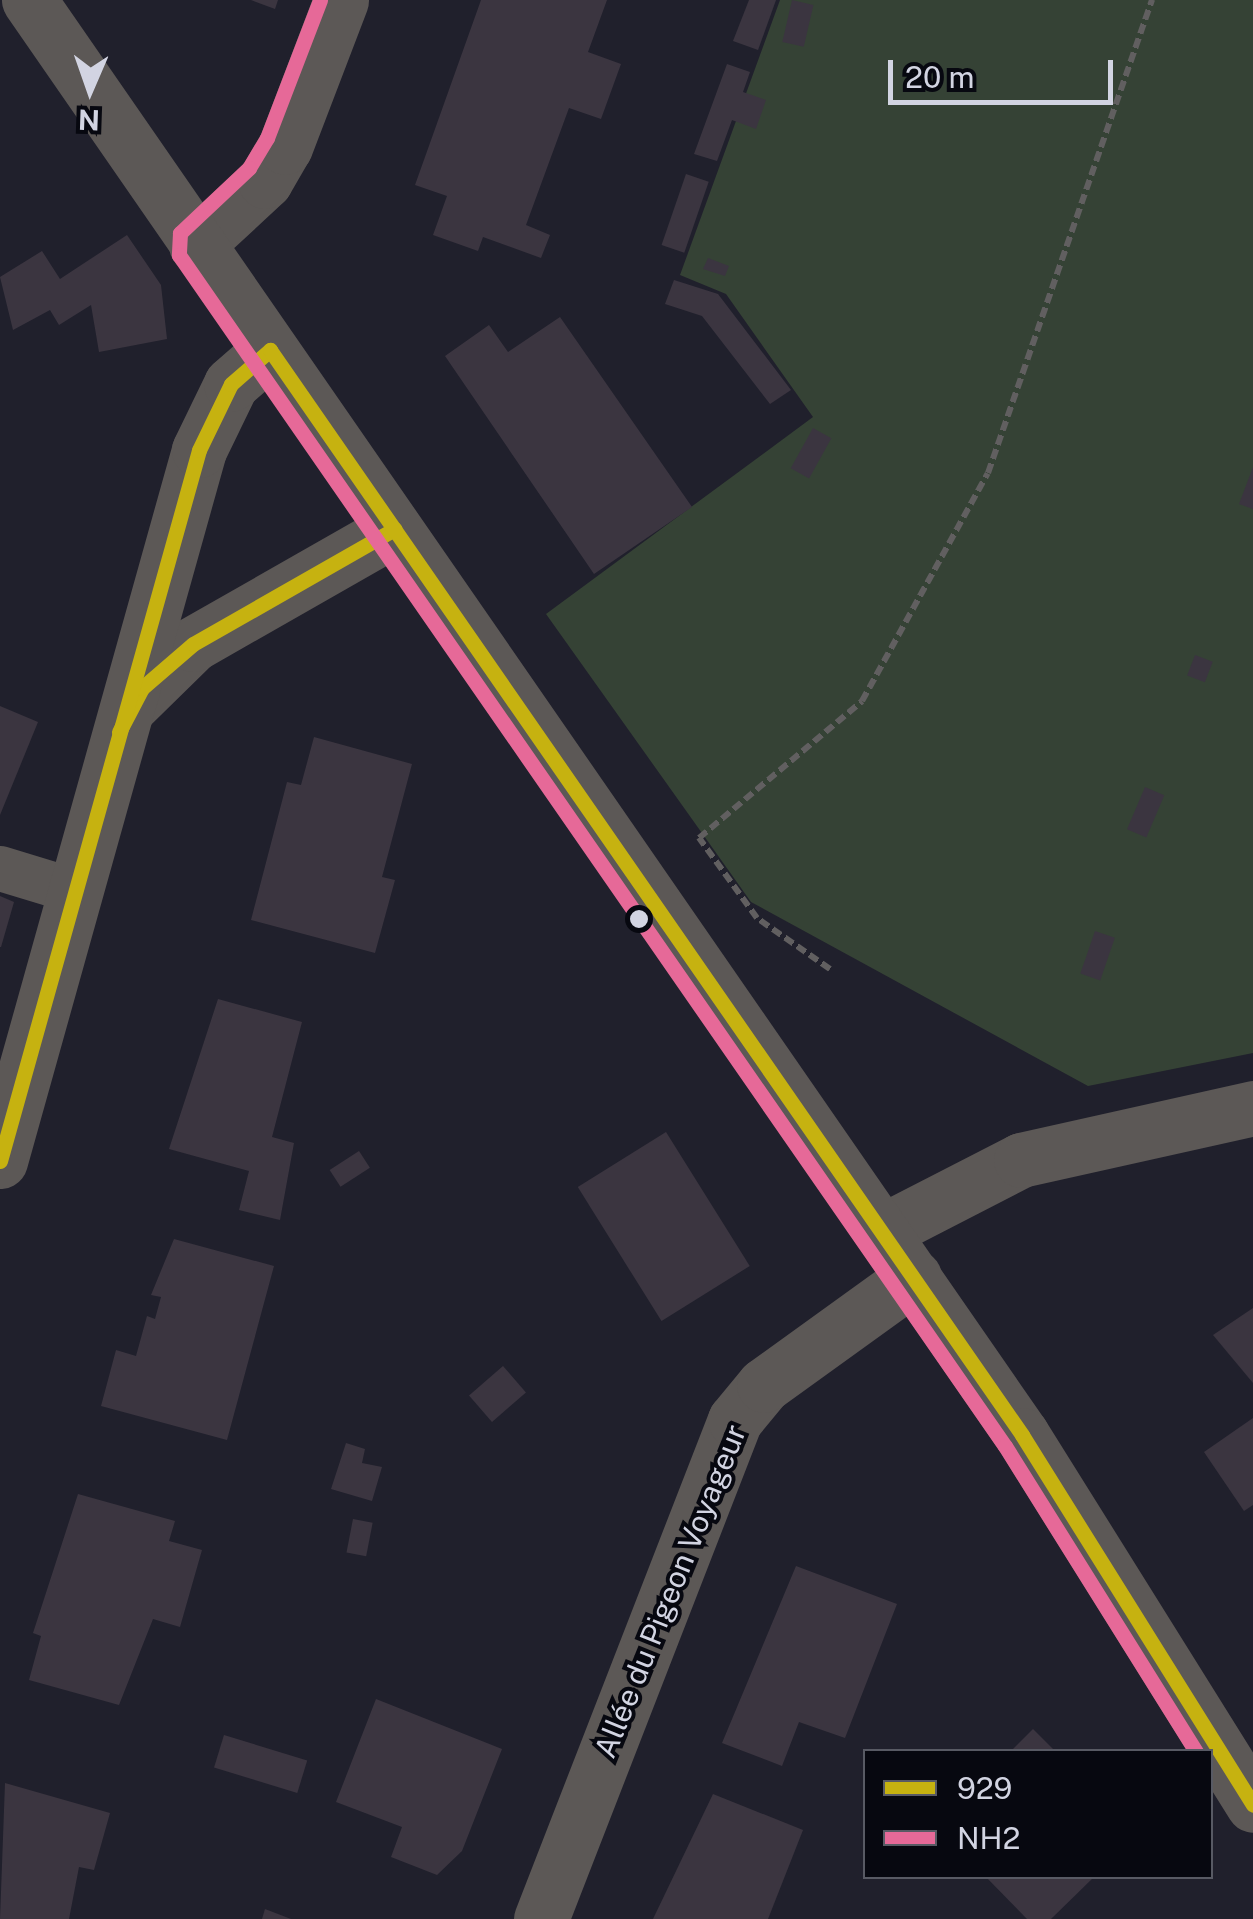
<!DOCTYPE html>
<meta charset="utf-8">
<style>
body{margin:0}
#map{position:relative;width:1253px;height:1919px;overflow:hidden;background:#20202c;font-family:"Public Sans",sans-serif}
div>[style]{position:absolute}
.green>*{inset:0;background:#354235}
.building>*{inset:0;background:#3b3540;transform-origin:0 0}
.path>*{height:6px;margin-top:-3px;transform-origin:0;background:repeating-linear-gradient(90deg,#615f60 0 10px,transparent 0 15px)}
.service>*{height:45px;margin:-22.5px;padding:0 22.5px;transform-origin:22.5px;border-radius:22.5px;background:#5c5856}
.minor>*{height:55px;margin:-27.5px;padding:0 27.5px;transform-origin:27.5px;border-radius:27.5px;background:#5c5856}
.tertiary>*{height:55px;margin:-27.5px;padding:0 27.5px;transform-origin:27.5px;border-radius:27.5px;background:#5c5856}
.bus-1>*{height:15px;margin:-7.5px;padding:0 7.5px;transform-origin:7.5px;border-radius:7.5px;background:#c6b210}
.bus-2>*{height:15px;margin:-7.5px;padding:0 7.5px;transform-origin:7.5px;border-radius:7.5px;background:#e66998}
.dots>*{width:28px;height:28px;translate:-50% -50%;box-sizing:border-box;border:5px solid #070810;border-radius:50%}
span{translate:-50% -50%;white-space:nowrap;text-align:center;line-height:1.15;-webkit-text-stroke:8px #070810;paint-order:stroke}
.street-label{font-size:30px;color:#d2d4e2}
.legend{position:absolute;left:863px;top:1749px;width:350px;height:130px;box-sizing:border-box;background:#070810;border:2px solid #585a64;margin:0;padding:12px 18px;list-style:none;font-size:30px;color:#d2d4e2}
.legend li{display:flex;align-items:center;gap:20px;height:50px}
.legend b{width:50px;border:2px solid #585a64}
.north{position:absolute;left:40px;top:40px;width:100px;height:100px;-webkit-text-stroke:8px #070810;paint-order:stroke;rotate:182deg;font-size:28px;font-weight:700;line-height:40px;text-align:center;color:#d2d4e2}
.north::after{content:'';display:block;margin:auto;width:35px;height:45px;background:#d2d4e2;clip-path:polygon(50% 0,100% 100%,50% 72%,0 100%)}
.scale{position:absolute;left:888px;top:60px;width:225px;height:45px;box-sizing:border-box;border:5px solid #d2d4e2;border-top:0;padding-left:12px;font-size:30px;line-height:35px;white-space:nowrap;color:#d2d4e2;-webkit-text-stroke:8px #070810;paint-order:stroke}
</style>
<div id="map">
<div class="green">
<div style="clip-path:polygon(780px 0,1253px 0,1253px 1053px,1088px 1086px,751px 902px,546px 614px,813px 417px,726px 294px,680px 275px)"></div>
</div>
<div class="building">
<div style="clip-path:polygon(251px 0,278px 0,275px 9px)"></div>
<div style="clip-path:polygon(481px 0,607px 0,588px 52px,621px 64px,601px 119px,569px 108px,526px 225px,550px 235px,541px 258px,483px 237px,478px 251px,433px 235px,447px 196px,415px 185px)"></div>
<div style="clip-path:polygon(749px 0,776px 0,758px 50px,733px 41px)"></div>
<div style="left:792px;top:0;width:22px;height:43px;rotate:13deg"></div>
<div style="clip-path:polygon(727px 64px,750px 72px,743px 92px,766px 100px,756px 129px,732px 120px,717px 161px,694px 154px)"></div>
<div style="left:686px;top:174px;width:24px;height:75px;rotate:19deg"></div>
<div style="clip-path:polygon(127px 235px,161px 285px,167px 339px,99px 352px,91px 305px,59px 325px,50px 310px,13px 330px,0 277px,42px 251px,60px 279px)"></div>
<div style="clip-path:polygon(708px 258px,729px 266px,725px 276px,703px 269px)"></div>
<div style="clip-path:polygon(674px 280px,718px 294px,791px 390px,770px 404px,702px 316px,665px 304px)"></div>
<div style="clip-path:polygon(560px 317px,692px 507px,594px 574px,445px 356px,489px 325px,508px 352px)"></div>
<div style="left:813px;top:428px;width:21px;height:46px;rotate:29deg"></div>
<div style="clip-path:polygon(1253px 467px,1253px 509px,1239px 504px)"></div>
<div style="left:1195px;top:655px;width:19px;height:22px;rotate:21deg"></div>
<div style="clip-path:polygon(0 706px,38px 722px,0 815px)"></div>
<div style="clip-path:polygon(314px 737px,412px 764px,382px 877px,395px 880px,375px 953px,251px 920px,287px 782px,301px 785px)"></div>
<div style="left:1145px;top:787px;width:21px;height:46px;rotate:23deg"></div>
<div style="clip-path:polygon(0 896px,14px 902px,1px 947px,0 947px)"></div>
<div style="left:1095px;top:931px;width:21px;height:45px;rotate:19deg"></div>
<div style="clip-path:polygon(218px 999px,302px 1022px,272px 1137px,294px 1143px,280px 1220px,239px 1210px,249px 1171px,169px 1149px)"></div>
<div style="left:666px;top:1132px;width:158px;height:104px;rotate:58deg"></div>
<div style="left:359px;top:1151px;width:20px;height:35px;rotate:57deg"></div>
<div style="clip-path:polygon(174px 1239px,274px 1266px,227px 1440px,101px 1406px,116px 1350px,136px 1356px,147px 1316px,155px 1319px,161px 1297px,151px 1295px)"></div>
<div style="clip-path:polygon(1253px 1308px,1253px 1383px,1213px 1335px)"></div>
<div style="left:503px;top:1366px;width:35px;height:45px;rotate:49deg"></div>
<div style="clip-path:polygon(1253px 1418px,1253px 1505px,1244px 1511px,1204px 1452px)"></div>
<div style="clip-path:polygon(346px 1443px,365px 1449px,362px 1463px,382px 1467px,372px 1501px,331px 1489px)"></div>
<div style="clip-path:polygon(78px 1494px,175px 1521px,169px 1541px,202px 1550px,180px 1627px,153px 1619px,119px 1705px,29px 1680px,41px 1636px,33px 1633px)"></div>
<div style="left:353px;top:1519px;width:20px;height:34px;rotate:11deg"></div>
<div style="clip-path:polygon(796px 1566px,897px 1604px,845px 1738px,799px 1722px,782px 1766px,722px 1743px)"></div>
<div style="clip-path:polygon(376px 1699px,502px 1749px,462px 1851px,437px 1875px,391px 1857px,402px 1827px,336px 1802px)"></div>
<div style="clip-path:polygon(1033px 1729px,1056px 1752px,1010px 1752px)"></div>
<div style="left:224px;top:1735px;width:87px;height:34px;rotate:17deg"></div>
<div style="clip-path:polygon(5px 1783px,110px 1813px,94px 1870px,79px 1867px,69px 1919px,0 1919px)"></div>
<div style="clip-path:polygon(713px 1794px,803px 1830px,768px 1919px,653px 1919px)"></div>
<div style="clip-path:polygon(985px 1876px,1095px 1876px,1051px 1919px,1027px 1919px)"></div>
<div style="clip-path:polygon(265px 1909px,291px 1919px,262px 1919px)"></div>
</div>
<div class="path">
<div style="left:830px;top:969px;width:89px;rotate:-145.1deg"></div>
<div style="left:757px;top:918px;width:99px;rotate:-125.9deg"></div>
<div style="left:699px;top:838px;width:213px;rotate:-40deg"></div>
<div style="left:862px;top:701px;width:260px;rotate:-61.1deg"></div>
<div style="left:988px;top:473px;width:501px;rotate:-70.88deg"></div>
</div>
<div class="service">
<div style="left:0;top:868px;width:78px;rotate:17deg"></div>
</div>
<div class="minor">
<div style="left:196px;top:245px;width:94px;rotate:-42.8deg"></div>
<div style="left:265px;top:181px;width:39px;rotate:-60deg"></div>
<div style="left:285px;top:147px;width:157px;rotate:-69.1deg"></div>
<div style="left:130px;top:706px;width:88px;rotate:-44.5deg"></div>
<div style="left:193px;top:644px;width:232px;rotate:-29.7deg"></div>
<div style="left:0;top:1161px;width:738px;rotate:-74.36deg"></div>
<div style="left:199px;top:450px;width:73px;rotate:-64.1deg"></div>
<div style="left:231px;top:384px;width:52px;rotate:-41.1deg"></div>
<div style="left:883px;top:1231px;width:155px;rotate:-27.2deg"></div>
<div style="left:1021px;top:1160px;width:238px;rotate:-12.6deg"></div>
<div style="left:541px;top:1919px;width:535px;rotate:-68.76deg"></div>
<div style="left:735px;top:1420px;width:45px;rotate:-50.4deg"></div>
<div style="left:764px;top:1385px;width:185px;rotate:-35.8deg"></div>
</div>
<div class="tertiary">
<div style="left:29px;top:0;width:1745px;rotate:55.32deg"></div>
<div style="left:1022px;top:1435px;width:436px;rotate:58deg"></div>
</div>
<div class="bus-1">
<div style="left:119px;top:732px;width:50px;rotate:-62.4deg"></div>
<div style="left:142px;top:688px;width:67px;rotate:-40.8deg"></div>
<div style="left:193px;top:644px;width:232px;rotate:-29.7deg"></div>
<div style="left:0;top:1161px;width:738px;rotate:-74.36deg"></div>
<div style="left:199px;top:450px;width:73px;rotate:-64.1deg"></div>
<div style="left:231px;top:384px;width:52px;rotate:-41.1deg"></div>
<div style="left:270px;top:350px;width:1320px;rotate:55.27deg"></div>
<div style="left:1022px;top:1435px;width:436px;rotate:58deg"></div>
</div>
<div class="bus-2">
<div style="left:320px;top:0;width:148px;rotate:111deg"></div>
<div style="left:267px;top:138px;width:35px;rotate:121deg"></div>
<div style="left:249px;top:168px;width:95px;rotate:136.7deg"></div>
<div style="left:180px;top:233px;width:22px;rotate:93deg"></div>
<div style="left:179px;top:255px;width:1449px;rotate:55.26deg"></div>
<div style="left:1005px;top:1446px;width:361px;rotate:58deg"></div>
</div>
<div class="dots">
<div style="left:639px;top:919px;background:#d2d4e2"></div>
</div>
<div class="street-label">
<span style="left:670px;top:1591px;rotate:-68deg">Allée du Pigeon Voyageur</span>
</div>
<ul class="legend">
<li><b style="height:12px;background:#c6b210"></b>929</li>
<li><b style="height:12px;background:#e66998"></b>NH2</li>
</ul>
<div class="north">N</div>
<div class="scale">20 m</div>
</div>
